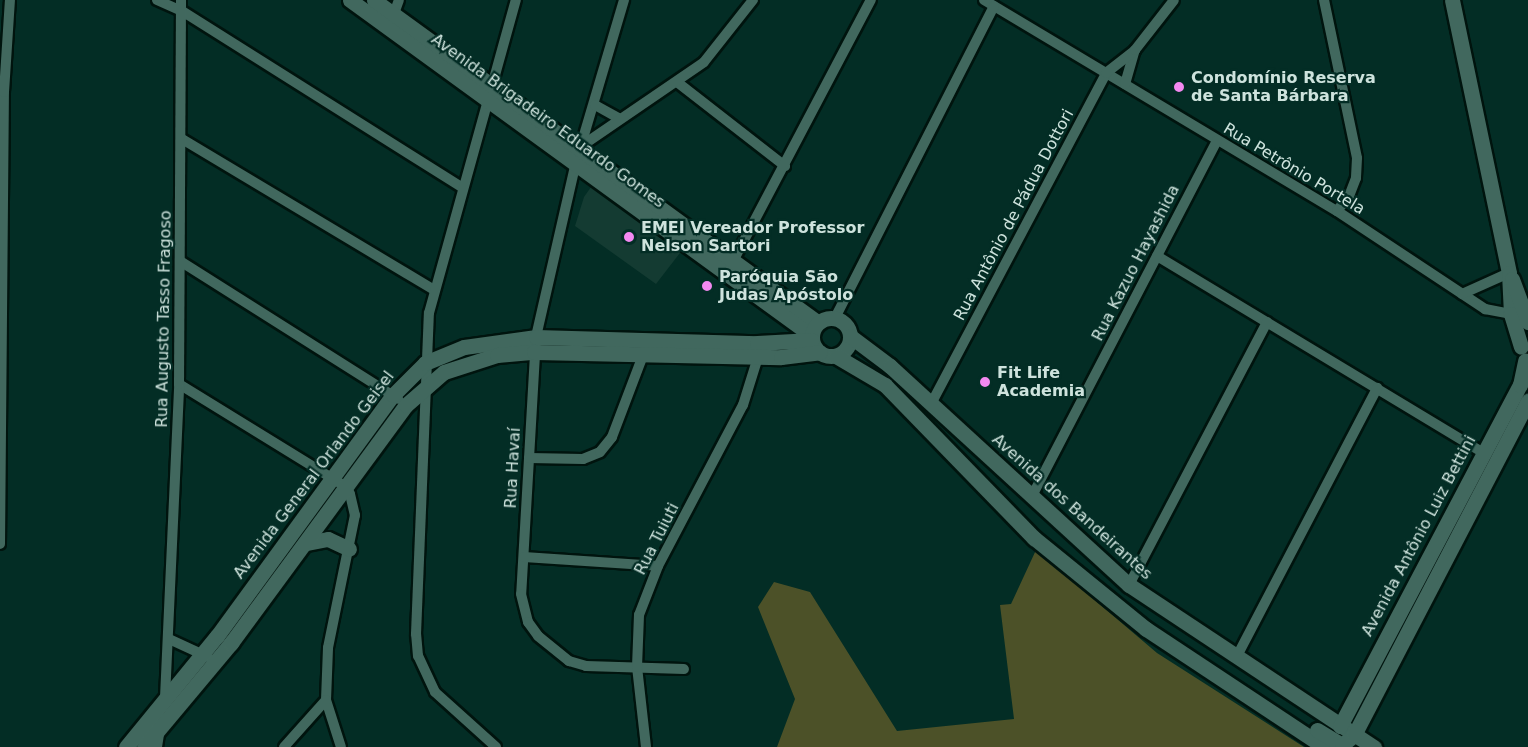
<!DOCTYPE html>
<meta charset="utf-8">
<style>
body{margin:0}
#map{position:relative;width:1528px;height:747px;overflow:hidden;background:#032d25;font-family:"DejaVu Sans",sans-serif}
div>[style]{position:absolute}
.built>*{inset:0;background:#143b32}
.green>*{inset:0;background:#4c5128}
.roads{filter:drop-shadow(2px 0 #00140e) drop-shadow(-2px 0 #00140e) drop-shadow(0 2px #00140e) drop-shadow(0 -2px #00140e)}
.street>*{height:10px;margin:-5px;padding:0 5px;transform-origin:5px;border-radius:5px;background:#41685e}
.secondary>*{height:15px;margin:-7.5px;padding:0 7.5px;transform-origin:7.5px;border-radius:7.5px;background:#41685e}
.secondary>.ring{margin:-7.5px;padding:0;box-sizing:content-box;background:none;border:15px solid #41685e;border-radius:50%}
.dots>*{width:16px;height:16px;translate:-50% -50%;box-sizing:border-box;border:3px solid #032d25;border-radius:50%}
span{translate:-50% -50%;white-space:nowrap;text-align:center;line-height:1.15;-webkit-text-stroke:4.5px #032d25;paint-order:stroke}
.poi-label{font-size:16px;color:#cee3dd;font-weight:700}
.left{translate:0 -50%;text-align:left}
.street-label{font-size:16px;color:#cee3dd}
</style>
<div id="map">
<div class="built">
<div style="clip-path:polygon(591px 187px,601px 187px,683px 249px,656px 284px,575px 226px,584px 197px)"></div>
</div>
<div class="green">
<div style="clip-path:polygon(1036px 550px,1157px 653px,1304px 747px,777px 747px,795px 699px,758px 607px,774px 582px,810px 592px,897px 731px,1014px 719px,1000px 605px,1011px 604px)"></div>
</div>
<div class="roads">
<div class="street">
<div style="left:157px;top:0;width:27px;rotate:24deg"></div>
<div style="left:182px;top:11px;width:331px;rotate:32.2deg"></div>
<div style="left:624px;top:0;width:169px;rotate:106.5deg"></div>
<div style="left:576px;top:162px;width:180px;rotate:102.9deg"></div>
<div style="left:536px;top:337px;width:257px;rotate:93.3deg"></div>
<div style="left:521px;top:594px;width:29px;rotate:76deg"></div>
<div style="left:528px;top:622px;width:17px;rotate:54deg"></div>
<div style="left:538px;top:636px;width:40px;rotate:39deg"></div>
<div style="left:569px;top:661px;width:18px;rotate:16deg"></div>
<div style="left:586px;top:666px;width:98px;rotate:1.8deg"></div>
<div style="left:984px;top:0;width:411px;rotate:30.9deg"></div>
<div style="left:1337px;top:211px;width:178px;rotate:33.5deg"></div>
<div style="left:1485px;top:309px;width:26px;rotate:11deg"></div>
<div style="left:1324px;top:0;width:161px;rotate:78.2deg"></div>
<div style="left:1357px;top:158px;width:20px;rotate:93deg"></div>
<div style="left:1356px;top:178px;width:19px;rotate:111deg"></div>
<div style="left:1349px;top:196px;width:19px;rotate:129deg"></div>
<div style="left:392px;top:19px;width:20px;rotate:-70deg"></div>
<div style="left:677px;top:82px;width:137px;rotate:37.9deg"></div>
<div style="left:1125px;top:84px;width:35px;rotate:-74deg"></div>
<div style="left:595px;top:105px;width:26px;rotate:29deg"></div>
<div style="left:182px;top:139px;width:294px;rotate:30.9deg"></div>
<div style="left:580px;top:147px;width:150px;rotate:-34.4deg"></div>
<div style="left:704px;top:62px;width:79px;rotate:-51.7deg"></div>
<div style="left:1157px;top:256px;width:380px;rotate:31.1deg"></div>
<div style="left:180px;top:261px;width:258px;rotate:32.3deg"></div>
<div style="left:730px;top:267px;width:302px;rotate:-62.2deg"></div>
<div style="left:1462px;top:294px;width:51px;rotate:-24.1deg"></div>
<div style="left:835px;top:318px;width:350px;rotate:-63deg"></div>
<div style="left:179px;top:384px;width:195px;rotate:31.6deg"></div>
<div style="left:345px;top:486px;width:9px;rotate:58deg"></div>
<div style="left:350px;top:494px;width:22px;rotate:77deg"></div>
<div style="left:355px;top:515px;width:136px;rotate:101.5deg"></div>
<div style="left:328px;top:648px;width:52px;rotate:92.2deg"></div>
<div style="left:326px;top:700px;width:49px;rotate:72.3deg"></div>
<div style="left:931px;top:404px;width:374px;rotate:-62.1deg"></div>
<div style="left:1106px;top:73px;width:37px;rotate:-38deg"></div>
<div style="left:1135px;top:50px;width:63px;rotate:-52deg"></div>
<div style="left:529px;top:458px;width:54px;rotate:1.1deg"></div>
<div style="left:583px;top:459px;width:18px;rotate:-22deg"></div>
<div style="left:600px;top:452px;width:19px;rotate:-51deg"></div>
<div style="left:612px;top:437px;width:93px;rotate:-69.2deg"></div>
<div style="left:1032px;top:496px;width:401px;rotate:-62.5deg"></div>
<div style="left:0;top:544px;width:452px;rotate:-89.5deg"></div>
<div style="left:4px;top:92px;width:92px;rotate:-86.3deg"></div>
<div style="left:524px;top:557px;width:134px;rotate:3.8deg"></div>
<div style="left:1129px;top:585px;width:297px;rotate:-62.3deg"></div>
<div style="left:169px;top:639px;width:43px;rotate:24.8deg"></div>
<div style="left:1236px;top:658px;width:305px;rotate:-62.4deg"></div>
<div style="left:165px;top:698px;width:314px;rotate:-87.4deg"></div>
<div style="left:179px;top:384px;width:384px;rotate:-89.7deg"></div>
<div style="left:157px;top:747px;width:19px;rotate:-81deg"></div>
<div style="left:284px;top:747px;width:63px;rotate:-48.2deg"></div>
<div style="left:496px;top:747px;width:82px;rotate:-138deg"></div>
<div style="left:435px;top:692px;width:40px;rotate:-115deg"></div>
<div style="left:418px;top:656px;width:22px;rotate:-95deg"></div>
<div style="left:416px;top:634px;width:321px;rotate:-87.7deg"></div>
<div style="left:429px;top:313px;width:325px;rotate:-74.5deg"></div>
<div style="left:646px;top:747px;width:81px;rotate:-96.4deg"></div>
<div style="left:637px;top:667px;width:52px;rotate:-87.8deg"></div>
<div style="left:639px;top:615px;width:53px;rotate:-68.8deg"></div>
<div style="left:658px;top:566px;width:182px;rotate:-62.2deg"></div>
<div style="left:743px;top:405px;width:50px;rotate:-72.6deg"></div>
</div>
<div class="secondary">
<div style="left:350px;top:0;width:570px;rotate:36.01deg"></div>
<div style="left:374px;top:0;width:548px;rotate:36.01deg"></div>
<div style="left:1452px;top:0;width:279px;rotate:78.2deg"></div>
<div style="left:1509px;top:273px;width:41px;rotate:87.2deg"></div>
<div style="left:1511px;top:314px;width:34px;rotate:73deg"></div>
<div style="left:1512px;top:279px;width:46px;rotate:69.6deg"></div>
<div class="ring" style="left:812px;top:318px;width:23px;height:23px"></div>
<div style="left:850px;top:336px;width:50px;rotate:36.9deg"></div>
<div style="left:890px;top:366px;width:324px;rotate:42.5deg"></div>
<div style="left:1129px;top:585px;width:294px;rotate:33.5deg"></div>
<div style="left:836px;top:356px;width:57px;rotate:30.6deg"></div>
<div style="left:885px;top:385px;width:214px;rotate:45.8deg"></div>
<div style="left:1034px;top:538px;width:144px;rotate:39.1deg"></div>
<div style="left:1146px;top:629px;width:214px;rotate:33.5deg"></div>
<div style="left:307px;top:543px;width:21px;rotate:-11deg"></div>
<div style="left:328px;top:539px;width:23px;rotate:25deg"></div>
<div style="left:1340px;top:726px;width:386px;rotate:-62.2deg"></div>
<div style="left:1520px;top:385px;width:25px;rotate:-78deg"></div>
<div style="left:1317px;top:730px;width:29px;rotate:31deg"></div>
<div style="left:1342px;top:745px;width:16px;rotate:-40deg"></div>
<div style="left:1354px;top:735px;width:377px;rotate:-62.5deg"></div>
<div style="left:126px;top:747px;width:144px;rotate:-50.7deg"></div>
<div style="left:217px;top:636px;width:298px;rotate:-53.9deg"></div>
<div style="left:393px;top:395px;width:45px;rotate:-45deg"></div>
<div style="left:425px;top:363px;width:42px;rotate:-22.3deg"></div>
<div style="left:464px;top:347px;width:73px;rotate:-7.9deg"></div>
<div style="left:536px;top:337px;width:221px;rotate:1.6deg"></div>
<div style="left:757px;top:343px;width:55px;rotate:-3.1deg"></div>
<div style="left:144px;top:747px;width:136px;rotate:-50.1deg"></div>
<div style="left:231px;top:643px;width:295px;rotate:-53.7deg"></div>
<div style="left:406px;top:405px;width:50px;rotate:-41deg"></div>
<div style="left:444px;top:372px;width:56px;rotate:-17.8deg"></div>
<div style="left:497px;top:355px;width:37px;rotate:-5deg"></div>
<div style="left:534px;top:352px;width:247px;rotate:1.2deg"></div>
<div style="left:781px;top:357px;width:39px;rotate:-7deg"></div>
</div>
</div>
<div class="dots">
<div style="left:1179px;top:87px;background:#f389f1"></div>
<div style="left:629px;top:237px;background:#f389f1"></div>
<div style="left:707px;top:286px;background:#f389f1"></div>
<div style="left:985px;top:382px;background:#f389f1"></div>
</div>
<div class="poi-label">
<span class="left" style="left:1191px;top:87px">Condomínio Reserva<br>de Santa Bárbara</span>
<span class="left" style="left:641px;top:237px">EMEI Vereador Professor<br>Nelson Sartori</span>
<span class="left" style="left:719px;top:286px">Paróquia São<br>Judas Apóstolo</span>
<span class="left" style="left:997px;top:382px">Fit Life<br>Academia</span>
</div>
<div class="street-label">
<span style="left:548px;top:121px;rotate:36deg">Avenida Brigadeiro Eduardo Gomes</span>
<span style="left:1294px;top:169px;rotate:31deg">Rua Petrônio Portela</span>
<span style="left:1014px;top:215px;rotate:-62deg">Rua Antônio de Pádua Dottori</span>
<span style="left:1136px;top:263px;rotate:-63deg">Rua Kazuo Hayashida</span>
<span style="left:164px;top:319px;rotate:-89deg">Rua Augusto Tasso Fragoso</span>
<span style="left:513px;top:468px;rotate:-87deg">Rua Havaí</span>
<span style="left:314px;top:475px;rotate:-53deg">Avenida General Orlando Geisel</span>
<span style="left:1072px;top:507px;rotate:42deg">Avenida dos Bandeirantes</span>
<span style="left:1419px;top:536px;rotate:-62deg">Avenida Antônio Luiz Bettini</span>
<span style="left:657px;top:539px;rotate:-63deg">Rua Tuiuti</span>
</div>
</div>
